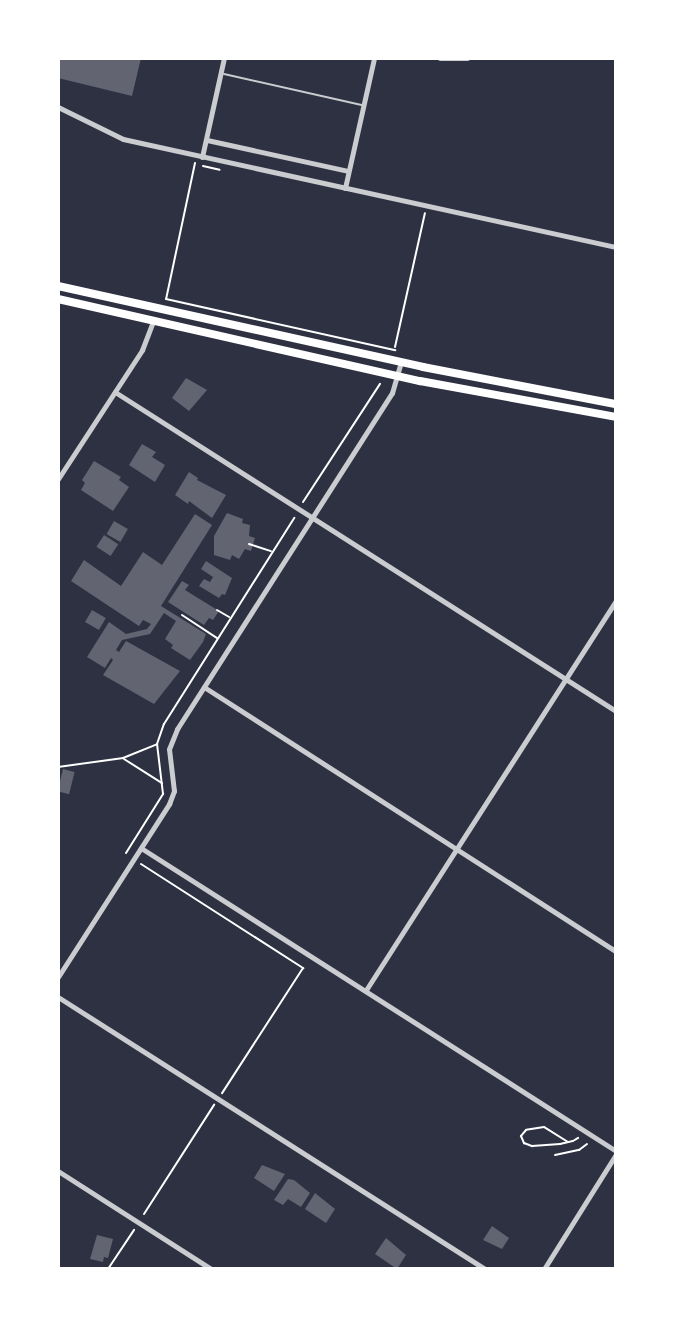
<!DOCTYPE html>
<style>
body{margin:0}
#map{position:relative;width:674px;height:1327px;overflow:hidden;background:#2d3142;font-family:"Fira Sans Condensed",sans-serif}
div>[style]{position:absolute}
.building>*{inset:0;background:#626471;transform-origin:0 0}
.path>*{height:2px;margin:-1px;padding:0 1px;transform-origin:1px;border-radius:1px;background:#fff}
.service>*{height:2px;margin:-1px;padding:0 1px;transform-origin:1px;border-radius:1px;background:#caccd0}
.minor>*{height:5px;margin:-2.5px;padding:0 2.5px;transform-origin:2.5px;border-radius:2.5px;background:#caccd0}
.trunk>*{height:8px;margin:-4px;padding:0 4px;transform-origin:4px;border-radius:4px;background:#fff}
span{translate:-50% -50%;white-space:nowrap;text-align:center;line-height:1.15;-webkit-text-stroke:7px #fff;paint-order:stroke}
.frame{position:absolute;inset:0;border:60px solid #fff;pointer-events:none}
</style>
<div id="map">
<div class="building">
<div style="clip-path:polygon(58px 58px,141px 58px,132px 96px,58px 78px)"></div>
<div style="clip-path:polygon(186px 378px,207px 390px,189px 411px,172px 398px)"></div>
<div style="clip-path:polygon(142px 444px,156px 452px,152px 457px,165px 465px,155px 482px,129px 465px)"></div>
<div style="clip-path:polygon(94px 461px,121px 477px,119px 480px,129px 487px,113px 511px,81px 490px,85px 483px,82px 480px)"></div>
<div style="clip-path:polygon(189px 472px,198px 478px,197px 480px,226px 495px,212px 518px,189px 501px,188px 504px,175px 495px)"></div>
<div style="clip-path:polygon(227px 513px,243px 519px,242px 523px,250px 525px,249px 536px,255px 538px,251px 551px,245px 549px,239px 559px,232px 555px,230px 560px,214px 555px,214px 536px)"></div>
<div style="clip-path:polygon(195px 514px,212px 525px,161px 606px,206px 634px,203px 642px,190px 660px,171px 648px,173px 645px,165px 639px,176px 621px,164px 613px,150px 634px,122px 640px,116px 650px,119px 652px,126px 641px,180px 671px,154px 704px,103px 675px,113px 660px,111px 658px,105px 668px,87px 657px,109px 622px,126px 634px,147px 629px,151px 624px,143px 620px,139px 626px,71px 581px,84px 560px,121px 586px,143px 552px,162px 565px)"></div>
<div style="left:114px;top:521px;width:16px;height:15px;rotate:30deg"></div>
<div style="left:104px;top:535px;width:17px;height:14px;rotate:33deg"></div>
<div style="clip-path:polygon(206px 561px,232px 578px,225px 595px,222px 594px,219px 598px,199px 586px,204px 579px,210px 582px,213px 577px,201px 569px)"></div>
<div style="clip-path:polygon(182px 581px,189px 585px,185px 590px,219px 611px,213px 620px,209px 618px,204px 625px,168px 602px)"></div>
<div style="left:92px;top:610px;width:16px;height:14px;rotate:30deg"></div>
<div style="left:63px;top:769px;width:12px;height:23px;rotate:14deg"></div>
<div style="clip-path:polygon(262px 1165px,285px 1174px,274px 1191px,254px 1178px)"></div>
<div style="clip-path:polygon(288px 1179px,294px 1180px,310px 1193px,301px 1207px,288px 1199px,283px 1205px,274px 1200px)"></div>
<div style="clip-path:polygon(315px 1193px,335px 1209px,326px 1223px,305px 1209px)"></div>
<div style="clip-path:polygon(492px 1226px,509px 1238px,502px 1249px,483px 1240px)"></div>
<div style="clip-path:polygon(97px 1235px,113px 1239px,108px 1258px,104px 1257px,103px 1262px,90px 1259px)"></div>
<div style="clip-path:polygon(386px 1238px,406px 1255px,397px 1269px,375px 1254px)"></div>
</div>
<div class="path">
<div style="left:195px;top:163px;width:139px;rotate:102deg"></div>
<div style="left:166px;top:299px;width:235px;rotate:12.6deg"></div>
<div style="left:203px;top:166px;width:17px;rotate:13deg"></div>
<div style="left:395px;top:347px;width:137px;rotate:-77.4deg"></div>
<div style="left:303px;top:502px;width:141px;rotate:-56.9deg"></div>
<div style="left:249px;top:544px;width:23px;rotate:18deg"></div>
<div style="left:217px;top:610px;width:14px;rotate:30deg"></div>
<div style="left:182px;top:615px;width:42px;rotate:33.3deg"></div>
<div style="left:124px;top:759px;width:45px;rotate:32.3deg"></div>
<div style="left:58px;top:767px;width:66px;rotate:-7.9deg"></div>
<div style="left:123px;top:758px;width:37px;rotate:-22deg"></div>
<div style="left:126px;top:853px;width:70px;rotate:-57.9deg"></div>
<div style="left:163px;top:794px;width:50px;rotate:-96.8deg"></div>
<div style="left:157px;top:744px;width:21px;rotate:-71deg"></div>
<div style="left:164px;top:724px;width:244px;rotate:-57.7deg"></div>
<div style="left:141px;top:864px;width:193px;rotate:32.7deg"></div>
<div style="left:303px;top:968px;width:149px;rotate:122.9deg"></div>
<div style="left:568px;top:1142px;width:28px;rotate:-148deg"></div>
<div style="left:544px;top:1127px;width:18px;rotate:171deg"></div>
<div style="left:526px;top:1130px;width:8px;rotate:130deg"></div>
<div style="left:521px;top:1136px;width:8px;rotate:67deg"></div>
<div style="left:524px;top:1143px;width:9px;rotate:21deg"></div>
<div style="left:532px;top:1146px;width:28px;rotate:-4deg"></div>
<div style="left:560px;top:1144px;width:13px;rotate:-13deg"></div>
<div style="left:573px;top:1141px;width:6px;rotate:-31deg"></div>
<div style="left:555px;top:1155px;width:25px;rotate:-12deg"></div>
<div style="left:579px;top:1150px;width:10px;rotate:-37deg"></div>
<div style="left:144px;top:1214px;width:130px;rotate:-57.3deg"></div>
<div style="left:108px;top:1269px;width:47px;rotate:-56.3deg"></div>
</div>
<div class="service">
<div style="left:224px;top:74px;width:141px;rotate:12.7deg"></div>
</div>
<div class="minor">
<div style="left:440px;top:58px;width:27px"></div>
<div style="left:58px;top:107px;width:72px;rotate:26.2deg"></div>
<div style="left:123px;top:139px;width:505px;rotate:12.36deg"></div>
<div style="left:207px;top:140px;width:144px;rotate:12.4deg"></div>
<div style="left:202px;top:157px;width:101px;rotate:-77.5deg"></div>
<div style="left:345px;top:188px;width:133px;rotate:-77.4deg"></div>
<div style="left:115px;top:392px;width:594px;rotate:32.49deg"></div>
<div style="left:58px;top:479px;width:154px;rotate:-56.9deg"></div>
<div style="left:142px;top:350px;width:31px;rotate:-69deg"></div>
<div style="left:204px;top:687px;width:489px;rotate:32.7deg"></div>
<div style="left:141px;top:848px;width:563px;rotate:32.53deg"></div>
<div style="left:58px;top:977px;width:206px;rotate:-57.3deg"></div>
<div style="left:169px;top:804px;width:14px;rotate:-69deg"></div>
<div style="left:174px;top:791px;width:42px;rotate:-96.8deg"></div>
<div style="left:169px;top:749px;width:22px;rotate:-68deg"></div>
<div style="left:177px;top:729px;width:399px;rotate:-57.4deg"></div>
<div style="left:392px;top:393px;width:32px;rotate:-74deg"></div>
<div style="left:366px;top:990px;width:463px;rotate:-57.3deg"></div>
<div style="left:58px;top:997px;width:506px;rotate:32.5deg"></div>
<div style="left:58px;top:1171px;width:182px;rotate:32.6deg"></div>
<div style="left:544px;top:1269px;width:136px;rotate:-57.9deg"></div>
</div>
<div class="trunk">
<div style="left:58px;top:286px;width:374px;rotate:12.5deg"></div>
<div style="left:423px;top:367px;width:197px;rotate:10.9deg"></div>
<div style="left:58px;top:299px;width:371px;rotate:12.8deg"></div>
<div style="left:420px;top:381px;width:199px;rotate:10.4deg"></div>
</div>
<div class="frame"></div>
</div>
